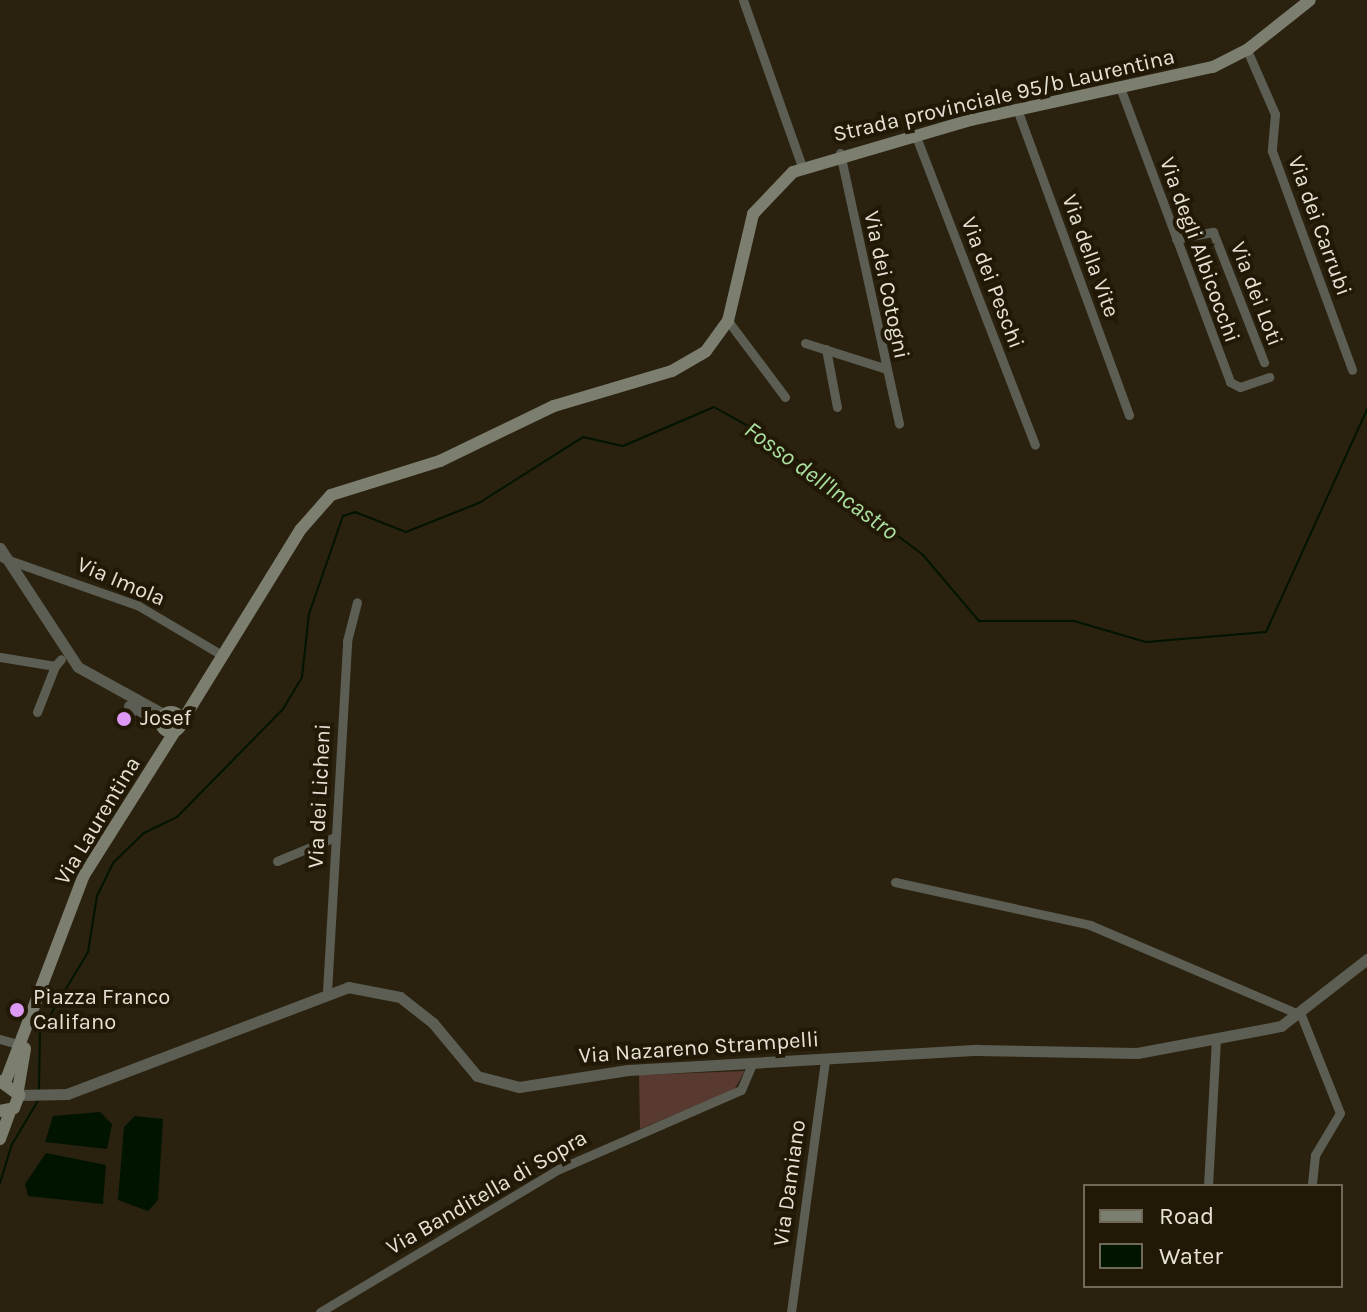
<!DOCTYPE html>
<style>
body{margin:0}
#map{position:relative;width:1367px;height:1312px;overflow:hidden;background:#2a220f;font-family:Karla,sans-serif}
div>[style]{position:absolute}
.green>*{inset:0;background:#583a31}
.water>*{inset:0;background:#001400}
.stream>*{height:2px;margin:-1px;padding:0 1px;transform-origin:1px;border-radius:1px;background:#001400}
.minor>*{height:9px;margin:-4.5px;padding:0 4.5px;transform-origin:4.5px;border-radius:4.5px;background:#5c5e54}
.tertiary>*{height:11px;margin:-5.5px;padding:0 5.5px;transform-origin:5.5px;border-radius:5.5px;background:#5c5e54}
.secondary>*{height:12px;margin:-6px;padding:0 6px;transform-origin:6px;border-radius:6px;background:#7c7f6f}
.secondary>.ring{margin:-6px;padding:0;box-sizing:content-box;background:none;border:12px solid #7c7f6f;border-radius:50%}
.dots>*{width:22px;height:22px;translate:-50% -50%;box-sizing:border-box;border:4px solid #211906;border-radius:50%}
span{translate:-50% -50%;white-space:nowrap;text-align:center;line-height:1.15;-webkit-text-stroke:8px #211906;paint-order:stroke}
.street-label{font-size:22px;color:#e7e2d6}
.poi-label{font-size:22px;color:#e7e2d6}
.left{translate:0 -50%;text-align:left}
.water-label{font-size:24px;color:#abe0a1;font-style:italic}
.legend{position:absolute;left:1083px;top:1184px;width:260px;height:104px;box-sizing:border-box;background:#211906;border:2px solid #706959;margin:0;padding:10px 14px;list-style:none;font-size:24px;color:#e7e2d6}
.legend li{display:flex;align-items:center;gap:16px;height:40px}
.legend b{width:40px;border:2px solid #706959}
</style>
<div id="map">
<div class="green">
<div style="clip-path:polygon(745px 1071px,734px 1090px,640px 1129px,639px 1075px)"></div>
</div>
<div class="water">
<div style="clip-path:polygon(100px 1112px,112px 1124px,107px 1149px,45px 1142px,53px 1116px)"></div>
<div style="clip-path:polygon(135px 1116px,163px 1119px,158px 1200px,148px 1211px,118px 1200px,124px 1127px)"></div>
<div style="clip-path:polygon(46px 1153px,106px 1165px,103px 1204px,28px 1196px,25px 1184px)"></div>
</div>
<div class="stream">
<div style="left:39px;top:1089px;width:57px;rotate:-89deg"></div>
<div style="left:40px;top:1032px;width:93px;rotate:-59deg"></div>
<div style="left:88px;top:952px;width:57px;rotate:-80.9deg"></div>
<div style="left:97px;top:896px;width:37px;rotate:-64deg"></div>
<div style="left:113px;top:863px;width:43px;rotate:-44.1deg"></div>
<div style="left:144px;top:833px;width:37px;rotate:-26deg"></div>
<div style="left:177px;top:817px;width:151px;rotate:-45.5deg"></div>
<div style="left:283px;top:709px;width:37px;rotate:-59deg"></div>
<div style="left:302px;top:677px;width:63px;rotate:-83.7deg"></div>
<div style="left:309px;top:614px;width:104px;rotate:-70.9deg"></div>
<div style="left:343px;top:516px;width:13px;rotate:-18deg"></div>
<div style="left:355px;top:512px;width:55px;rotate:21.4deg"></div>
<div style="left:406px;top:532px;width:79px;rotate:-21.7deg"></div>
<div style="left:479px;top:503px;width:123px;rotate:-32.4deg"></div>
<div style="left:583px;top:437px;width:41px;rotate:12.7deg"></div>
<div style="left:623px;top:446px;width:99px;rotate:-23.2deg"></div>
<div style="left:714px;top:407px;width:57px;rotate:29.2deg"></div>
<div style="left:764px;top:435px;width:199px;rotate:37deg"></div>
<div style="left:923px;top:555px;width:87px;rotate:49.7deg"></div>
<div style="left:979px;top:621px;width:95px"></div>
<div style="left:1074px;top:621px;width:75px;rotate:16.3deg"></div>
<div style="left:1146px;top:642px;width:120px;rotate:-4.8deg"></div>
<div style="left:1266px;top:632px;width:245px;rotate:-65.6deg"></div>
<div style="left:0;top:1183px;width:39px;rotate:-73deg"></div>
<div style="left:11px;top:1146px;width:55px;rotate:-59.2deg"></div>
</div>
<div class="minor">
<div style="left:743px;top:0;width:177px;rotate:70.5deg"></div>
<div style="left:1247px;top:50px;width:70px;rotate:66.4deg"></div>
<div style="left:1275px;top:114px;width:37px;rotate:95deg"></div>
<div style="left:1272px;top:151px;width:233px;rotate:69.9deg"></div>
<div style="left:1121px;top:90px;width:312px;rotate:69.5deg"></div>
<div style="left:1230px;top:382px;width:11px;rotate:27deg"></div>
<div style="left:1240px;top:387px;width:31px;rotate:-19deg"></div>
<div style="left:1017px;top:109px;width:326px;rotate:69.9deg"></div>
<div style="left:915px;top:134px;width:333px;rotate:68.9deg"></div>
<div style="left:840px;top:153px;width:277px;rotate:77.7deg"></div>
<div style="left:1176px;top:239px;width:38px;rotate:-11deg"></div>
<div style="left:1213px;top:232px;width:140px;rotate:68.6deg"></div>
<div style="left:728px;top:321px;width:95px;rotate:53.1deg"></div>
<div style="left:805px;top:343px;width:83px;rotate:17.6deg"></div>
<div style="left:826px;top:349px;width:59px;rotate:79.3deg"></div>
<div style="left:3px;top:558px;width:144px;rotate:19.4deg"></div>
<div style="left:139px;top:606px;width:96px;rotate:30.6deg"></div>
<div style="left:0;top:657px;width:56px;rotate:9.3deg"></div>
<div style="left:55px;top:666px;width:9px;rotate:-49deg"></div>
<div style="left:37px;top:712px;width:49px;rotate:-68.6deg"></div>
<div style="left:277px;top:861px;width:63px;rotate:-22.5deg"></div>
<div style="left:895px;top:882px;width:200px;rotate:12.4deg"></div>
<div style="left:1090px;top:925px;width:229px;rotate:23.1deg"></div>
<div style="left:1301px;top:1015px;width:105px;rotate:68.3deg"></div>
<div style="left:1340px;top:1113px;width:49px;rotate:120.8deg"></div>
<div style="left:1315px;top:1155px;width:31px;rotate:96deg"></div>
<div style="left:327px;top:992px;width:352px;rotate:-86.7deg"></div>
<div style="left:347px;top:641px;width:40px;rotate:-75.6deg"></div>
<div style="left:0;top:1039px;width:26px;rotate:16deg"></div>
<div style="left:1208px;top:1186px;width:147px;rotate:-86.9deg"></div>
<div style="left:320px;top:1312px;width:279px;rotate:-30.9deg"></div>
<div style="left:559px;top:1169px;width:198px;rotate:-23.5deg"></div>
<div style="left:741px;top:1090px;width:28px;rotate:-67deg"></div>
<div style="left:791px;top:1312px;width:255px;rotate:-82.3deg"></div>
</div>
<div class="tertiary">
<div style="left:0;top:548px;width:142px;rotate:56.8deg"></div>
<div style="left:78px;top:667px;width:97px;rotate:28.9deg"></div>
<div style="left:129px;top:706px;width:34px;rotate:26deg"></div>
<div style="left:19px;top:1095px;width:48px;rotate:-1.2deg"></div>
<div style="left:67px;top:1094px;width:301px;rotate:-20.8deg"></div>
<div style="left:348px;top:987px;width:53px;rotate:10.9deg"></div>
<div style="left:400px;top:997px;width:42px;rotate:38.2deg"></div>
<div style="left:433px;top:1023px;width:69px;rotate:50.3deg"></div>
<div style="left:477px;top:1076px;width:43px;rotate:14.7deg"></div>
<div style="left:519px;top:1087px;width:110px;rotate:-8.9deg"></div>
<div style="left:628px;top:1070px;width:350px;rotate:-3.3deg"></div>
<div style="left:977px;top:1050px;width:160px;rotate:1.1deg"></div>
<div style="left:1137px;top:1053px;width:147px;rotate:-10.6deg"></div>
<div style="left:1281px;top:1026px;width:109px;rotate:-37.9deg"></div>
</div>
<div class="secondary">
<div class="ring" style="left:161px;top:712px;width:8px;height:8px"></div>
<div style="left:181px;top:723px;width:228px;rotate:-58.3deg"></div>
<div style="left:301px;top:529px;width:45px;rotate:-48.6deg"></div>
<div style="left:331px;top:495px;width:114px;rotate:-17.3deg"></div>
<div style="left:440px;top:461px;width:127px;rotate:-25.8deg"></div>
<div style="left:554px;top:406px;width:123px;rotate:-16.5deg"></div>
<div style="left:672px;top:371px;width:39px;rotate:-30deg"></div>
<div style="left:706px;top:351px;width:37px;rotate:-54deg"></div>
<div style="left:728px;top:321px;width:110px;rotate:-76.8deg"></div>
<div style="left:753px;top:214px;width:58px;rotate:-46.4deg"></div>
<div style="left:793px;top:172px;width:185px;rotate:-16.3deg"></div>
<div style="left:971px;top:120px;width:248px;rotate:-12.4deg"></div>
<div style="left:1213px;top:67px;width:38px;rotate:-27deg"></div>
<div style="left:1247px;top:50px;width:80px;rotate:-38.4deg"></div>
<div style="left:6px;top:1080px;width:219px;rotate:-69.2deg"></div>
<div style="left:84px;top:875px;width:170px;rotate:-57.7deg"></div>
<div style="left:0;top:1081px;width:24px;rotate:36deg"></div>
<div style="left:19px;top:1095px;width:14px;rotate:111deg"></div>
<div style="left:14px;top:1108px;width:14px;rotate:168deg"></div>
<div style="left:18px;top:1090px;width:42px;rotate:-80.3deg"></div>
<div style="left:0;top:1139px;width:30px;rotate:-70deg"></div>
</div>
<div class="dots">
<div style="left:124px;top:719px;background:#dd99f3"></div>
<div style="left:17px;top:1010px;background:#dd99f3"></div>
</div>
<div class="street-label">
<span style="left:1004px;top:96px;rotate:-13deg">Strada provinciale 95/b Laurentina</span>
<span style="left:1319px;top:226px;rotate:70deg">Via dei Carrubi</span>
<span style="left:1199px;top:250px;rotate:70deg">Via degli Albicocchi</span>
<span style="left:1090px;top:256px;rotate:70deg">Via della Vite</span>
<span style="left:992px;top:283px;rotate:69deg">Via dei Peschi</span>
<span style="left:886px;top:285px;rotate:78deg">Via dei Cotogni</span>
<span style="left:1256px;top:294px;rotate:69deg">Via dei Loti</span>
<span style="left:121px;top:582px;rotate:23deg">Via Imola</span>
<span style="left:320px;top:796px;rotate:-87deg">Via dei Licheni</span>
<span style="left:98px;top:821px;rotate:-59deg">Via Laurentina</span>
<span style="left:699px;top:1048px;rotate:-4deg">Via Nazareno Strampelli</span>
<span style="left:790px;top:1183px;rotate:-82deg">Via Damiano</span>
<span style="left:487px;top:1193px;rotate:-30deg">Via Banditella di Sopra</span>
</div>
<div class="poi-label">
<span class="left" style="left:140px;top:719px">Josef</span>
<span class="left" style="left:33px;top:1010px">Piazza Franco<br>Califano</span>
</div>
<div class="water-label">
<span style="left:821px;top:481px;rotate:36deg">Fosso dell'Incastro</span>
</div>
<ul class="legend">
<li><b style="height:10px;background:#7c7f6f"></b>Road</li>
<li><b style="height:22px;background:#001400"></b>Water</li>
</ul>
</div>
